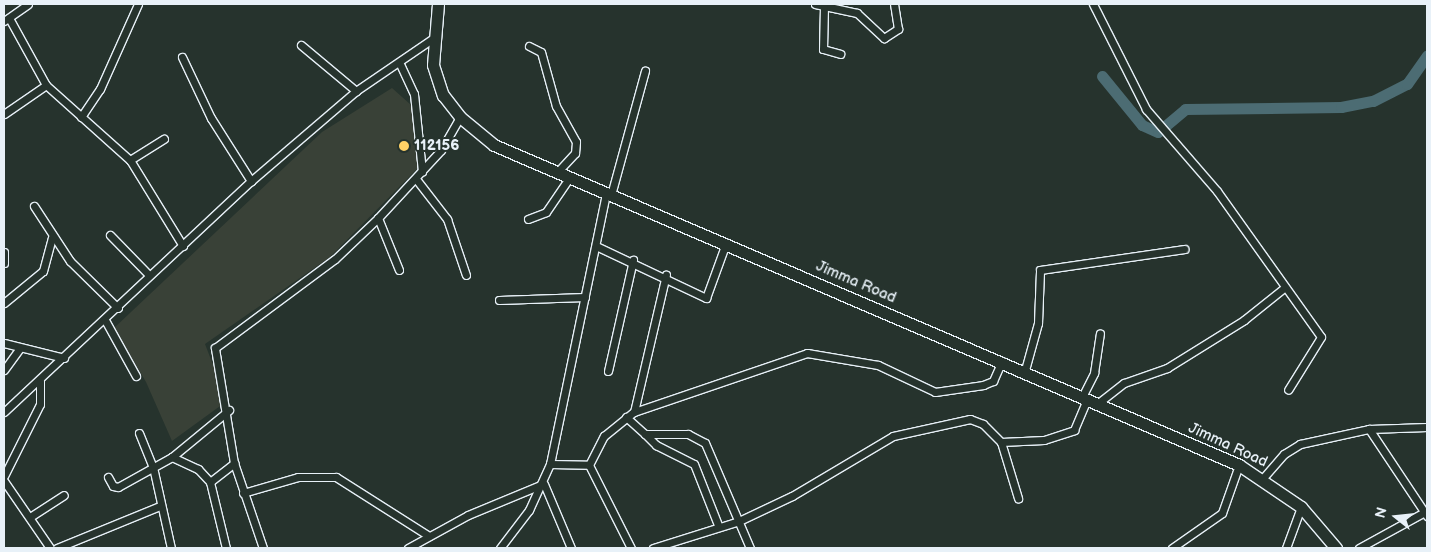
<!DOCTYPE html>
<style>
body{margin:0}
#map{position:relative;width:1431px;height:552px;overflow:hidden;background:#26332d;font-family:"Balsamiq Sans",sans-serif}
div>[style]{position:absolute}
.built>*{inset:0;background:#394137}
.river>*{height:11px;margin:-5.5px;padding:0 5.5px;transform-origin:5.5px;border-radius:5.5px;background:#4c6c73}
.roads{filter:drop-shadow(1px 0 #e8f1f8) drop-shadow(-1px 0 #e8f1f8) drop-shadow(0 1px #e8f1f8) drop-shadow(0 -1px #e8f1f8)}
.minor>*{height:7px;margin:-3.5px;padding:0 3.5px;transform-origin:3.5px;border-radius:3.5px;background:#26332d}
.trunk>*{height:11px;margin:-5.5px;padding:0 5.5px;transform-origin:5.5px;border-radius:5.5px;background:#26332d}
.dots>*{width:14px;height:14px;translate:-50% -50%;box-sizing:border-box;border:2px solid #26332d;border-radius:50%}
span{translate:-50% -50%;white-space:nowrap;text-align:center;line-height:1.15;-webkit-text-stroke:4px #26332d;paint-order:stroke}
.poi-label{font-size:15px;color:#e8f1f8;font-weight:700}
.left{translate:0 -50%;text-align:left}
.street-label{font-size:15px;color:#e8f1f8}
.frame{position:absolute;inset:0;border:5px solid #e8f1f8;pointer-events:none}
.north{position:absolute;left:1371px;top:492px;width:50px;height:50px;-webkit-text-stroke:4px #26332d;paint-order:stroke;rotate:286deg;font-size:14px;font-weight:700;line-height:20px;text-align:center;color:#e8f1f8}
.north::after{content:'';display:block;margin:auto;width:18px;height:22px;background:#e8f1f8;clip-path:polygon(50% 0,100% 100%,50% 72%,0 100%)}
</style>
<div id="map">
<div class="built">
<div style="clip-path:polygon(392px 88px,420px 113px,418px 168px,330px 257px,205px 344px,227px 401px,172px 441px,146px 382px,114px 328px,322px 132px)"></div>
</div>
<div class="river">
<div style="left:1102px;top:76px;width:63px;rotate:50.8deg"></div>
<div style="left:1142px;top:125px;width:17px;rotate:24deg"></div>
<div style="left:1158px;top:132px;width:35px;rotate:-40deg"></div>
<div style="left:1185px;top:109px;width:156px;rotate:-0.7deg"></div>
<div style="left:1341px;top:107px;width:33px;rotate:-11deg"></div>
<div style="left:1373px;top:101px;width:38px;rotate:-27deg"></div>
<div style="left:1407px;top:84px;width:35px;rotate:-55deg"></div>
</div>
<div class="roads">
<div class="minor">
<div style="left:815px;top:4px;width:43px;rotate:12.1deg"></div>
<div style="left:857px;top:13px;width:37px;rotate:43deg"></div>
<div style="left:884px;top:38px;width:17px;rotate:-33deg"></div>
<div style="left:898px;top:29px;width:25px;rotate:-99deg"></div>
<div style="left:1093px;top:4px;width:118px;rotate:63.2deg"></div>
<div style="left:1146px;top:109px;width:108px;rotate:49.1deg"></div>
<div style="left:1217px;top:191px;width:179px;rotate:54.5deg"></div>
<div style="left:1321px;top:337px;width:62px;rotate:121.9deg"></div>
<div style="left:824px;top:6px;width:43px;rotate:91.3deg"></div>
<div style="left:823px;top:49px;width:18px;rotate:16deg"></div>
<div style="left:9px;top:18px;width:77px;rotate:61.1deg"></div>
<div style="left:46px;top:85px;width:113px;rotate:41.8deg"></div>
<div style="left:130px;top:160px;width:101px;rotate:58.4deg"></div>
<div style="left:4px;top:21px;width:29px;rotate:-35deg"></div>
<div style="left:301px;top:45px;width:72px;rotate:39.9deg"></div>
<div style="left:529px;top:46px;width:13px;rotate:27deg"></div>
<div style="left:541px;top:52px;width:56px;rotate:74.5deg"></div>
<div style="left:556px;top:106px;width:41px;rotate:60.9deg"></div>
<div style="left:576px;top:142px;width:11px;rotate:95deg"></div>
<div style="left:575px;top:153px;width:26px;rotate:133deg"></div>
<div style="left:182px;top:57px;width:68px;rotate:64.6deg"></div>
<div style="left:211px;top:118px;width:75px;rotate:57.6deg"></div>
<div style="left:400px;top:64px;width:33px;rotate:65deg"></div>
<div style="left:414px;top:94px;width:78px;rotate:84.1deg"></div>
<div style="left:4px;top:114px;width:51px;rotate:-34.6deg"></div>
<div style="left:81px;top:117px;width:34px;rotate:-56deg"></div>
<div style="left:100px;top:89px;width:93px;rotate:-65.9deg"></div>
<div style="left:130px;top:160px;width:40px;rotate:-32deg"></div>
<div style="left:416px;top:179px;width:51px;rotate:52.2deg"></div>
<div style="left:447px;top:219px;width:59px;rotate:71.3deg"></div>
<div style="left:611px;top:195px;width:129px;rotate:-74.7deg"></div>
<div style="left:34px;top:206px;width:66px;rotate:56.8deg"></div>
<div style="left:70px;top:261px;width:67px;rotate:44.4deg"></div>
<div style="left:378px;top:218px;width:56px;rotate:68deg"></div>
<div style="left:528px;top:219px;width:19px;rotate:-21deg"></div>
<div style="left:546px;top:212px;width:42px;rotate:-55.6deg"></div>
<div style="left:110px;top:235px;width:56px;rotate:45.7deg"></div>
<div style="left:596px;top:246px;width:122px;rotate:25.3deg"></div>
<div style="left:706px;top:298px;width:59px;rotate:-70deg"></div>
<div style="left:4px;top:252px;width:11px;rotate:90deg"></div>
<div style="left:499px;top:300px;width:86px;rotate:-2deg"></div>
<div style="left:4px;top:303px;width:50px;rotate:-39.4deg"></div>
<div style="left:43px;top:271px;width:35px;rotate:-75deg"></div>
<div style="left:105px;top:320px;width:64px;rotate:61deg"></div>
<div style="left:4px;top:343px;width:62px;rotate:14deg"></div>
<div style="left:4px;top:370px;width:27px;rotate:-54deg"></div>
<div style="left:1025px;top:370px;width:49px;rotate:-74.5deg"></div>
<div style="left:1038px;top:323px;width:53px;rotate:-87.8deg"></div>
<div style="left:1040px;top:270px;width:146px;rotate:-8.3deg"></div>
<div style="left:608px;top:371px;width:114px;rotate:-77.3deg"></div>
<div style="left:1082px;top:397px;width:27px;rotate:-63deg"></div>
<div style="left:1094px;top:373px;width:40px;rotate:-81.5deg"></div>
<div style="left:1097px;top:404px;width:34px;rotate:-38deg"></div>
<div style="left:1124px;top:383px;width:46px;rotate:-19.2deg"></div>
<div style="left:1167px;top:368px;width:91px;rotate:-31.9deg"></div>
<div style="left:1244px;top:320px;width:51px;rotate:-38.7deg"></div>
<div style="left:4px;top:412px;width:338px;rotate:-43.1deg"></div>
<div style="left:251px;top:181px;width:138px;rotate:-40.6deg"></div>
<div style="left:356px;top:91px;width:92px;rotate:-34.4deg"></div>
<div style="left:634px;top:412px;width:141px;rotate:-76.9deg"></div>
<div style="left:626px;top:417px;width:25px;rotate:42deg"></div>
<div style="left:645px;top:434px;width:43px"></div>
<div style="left:688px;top:434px;width:19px;rotate:28deg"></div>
<div style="left:705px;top:443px;width:114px;rotate:66.8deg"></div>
<div style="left:1369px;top:429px;width:105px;rotate:56.3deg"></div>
<div style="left:139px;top:433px;width:37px;rotate:68deg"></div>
<div style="left:153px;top:467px;width:83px;rotate:77.5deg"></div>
<div style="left:645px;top:434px;width:16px;rotate:45deg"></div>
<div style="left:656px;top:445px;width:42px;rotate:26.6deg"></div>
<div style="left:694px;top:464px;width:66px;rotate:68.5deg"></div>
<div style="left:1001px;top:442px;width:59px;rotate:73.1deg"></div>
<div style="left:172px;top:457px;width:29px;rotate:25deg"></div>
<div style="left:198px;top:469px;width:18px;rotate:47deg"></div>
<div style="left:210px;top:482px;width:68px;rotate:76.4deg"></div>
<div style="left:550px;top:464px;width:39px;rotate:1deg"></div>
<div style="left:589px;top:465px;width:93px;rotate:63.2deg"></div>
<div style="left:589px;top:465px;width:33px;rotate:-63deg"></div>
<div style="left:604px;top:436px;width:38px;rotate:-39deg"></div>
<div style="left:634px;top:412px;width:183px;rotate:-18.8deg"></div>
<div style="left:807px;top:353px;width:72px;rotate:9.6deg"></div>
<div style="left:878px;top:365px;width:63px;rotate:25.3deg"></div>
<div style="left:935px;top:392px;width:49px;rotate:-8.3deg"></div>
<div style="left:983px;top:385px;width:11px;rotate:-22deg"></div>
<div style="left:993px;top:381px;width:22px;rotate:-66deg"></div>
<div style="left:4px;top:476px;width:80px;rotate:-63.4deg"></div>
<div style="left:40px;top:404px;width:23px;rotate:-90deg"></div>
<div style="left:108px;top:477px;width:10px;rotate:61deg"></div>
<div style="left:113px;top:486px;width:5px;rotate:11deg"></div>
<div style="left:118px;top:487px;width:62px;rotate:-29.1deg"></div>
<div style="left:172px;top:457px;width:74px;rotate:-39.5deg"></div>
<div style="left:1263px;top:478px;width:32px;rotate:-49deg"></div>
<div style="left:1284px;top:454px;width:19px;rotate:-32deg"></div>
<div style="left:1300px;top:444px;width:71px;rotate:-12.3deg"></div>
<div style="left:1369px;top:429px;width:58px;rotate:-2deg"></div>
<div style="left:4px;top:481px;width:81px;rotate:55.5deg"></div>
<div style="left:210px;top:482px;width:31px;rotate:-38deg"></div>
<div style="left:544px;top:484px;width:69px;rotate:67.1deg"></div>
<div style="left:243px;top:493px;width:57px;rotate:-16.2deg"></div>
<div style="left:298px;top:477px;width:38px"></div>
<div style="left:336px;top:477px;width:110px;rotate:32.4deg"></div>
<div style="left:30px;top:517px;width:40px;rotate:-32.9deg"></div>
<div style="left:57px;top:548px;width:111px;rotate:-22.2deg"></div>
<div style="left:263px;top:548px;width:90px;rotate:-108.8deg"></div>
<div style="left:234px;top:463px;width:117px;rotate:-99.4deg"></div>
<div style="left:215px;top:348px;width:149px;rotate:-36.6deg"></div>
<div style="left:335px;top:259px;width:59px;rotate:-43.6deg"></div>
<div style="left:378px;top:218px;width:93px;rotate:-47.2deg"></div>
<div style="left:441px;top:150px;width:38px;rotate:-60deg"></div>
<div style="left:408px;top:548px;width:68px;rotate:-28.8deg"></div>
<div style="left:468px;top:515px;width:81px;rotate:-22.5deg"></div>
<div style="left:500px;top:548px;width:48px;rotate:-52.7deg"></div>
<div style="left:529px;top:510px;width:51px;rotate:-65.5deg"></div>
<div style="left:550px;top:464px;width:277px;rotate:-78.3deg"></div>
<div style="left:653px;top:548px;width:90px;rotate:-17.4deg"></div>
<div style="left:739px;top:521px;width:59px;rotate:-25.3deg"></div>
<div style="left:792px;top:496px;width:117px;rotate:-30.7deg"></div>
<div style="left:893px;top:436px;width:79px;rotate:-12.4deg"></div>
<div style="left:970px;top:419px;width:14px;rotate:21deg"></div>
<div style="left:983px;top:424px;width:25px;rotate:45deg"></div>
<div style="left:1001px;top:442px;width:43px;rotate:-2.7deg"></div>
<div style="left:1044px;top:440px;width:32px;rotate:-18deg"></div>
<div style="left:1074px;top:430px;width:34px;rotate:-67deg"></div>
<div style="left:1172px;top:548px;width:61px;rotate:-35deg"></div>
<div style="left:1222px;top:513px;width:51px;rotate:-70.5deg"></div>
<div style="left:1286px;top:548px;width:44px;rotate:-69.9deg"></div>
<div style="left:1359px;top:548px;width:73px;rotate:-28.7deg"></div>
</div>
<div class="trunk">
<div style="left:438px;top:4px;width:61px;rotate:94.7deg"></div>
<div style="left:433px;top:65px;width:32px;rotate:72deg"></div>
<div style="left:443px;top:95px;width:28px;rotate:52deg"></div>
<div style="left:460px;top:117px;width:44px;rotate:39.5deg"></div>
<div style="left:494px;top:145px;width:811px;rotate:23.24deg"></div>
<div style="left:1239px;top:465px;width:75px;rotate:34.1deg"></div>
<div style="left:1301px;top:507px;width:54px;rotate:49.5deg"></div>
</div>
</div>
<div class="dots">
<div style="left:404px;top:146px;background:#ffd166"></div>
</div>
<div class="poi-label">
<span class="left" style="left:414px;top:146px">112156</span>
</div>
<div class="street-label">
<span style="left:856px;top:282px;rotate:23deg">Jimma Road</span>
<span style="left:1228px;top:445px;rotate:25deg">Jimma Road</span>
</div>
<div class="frame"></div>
<div class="north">N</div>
</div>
